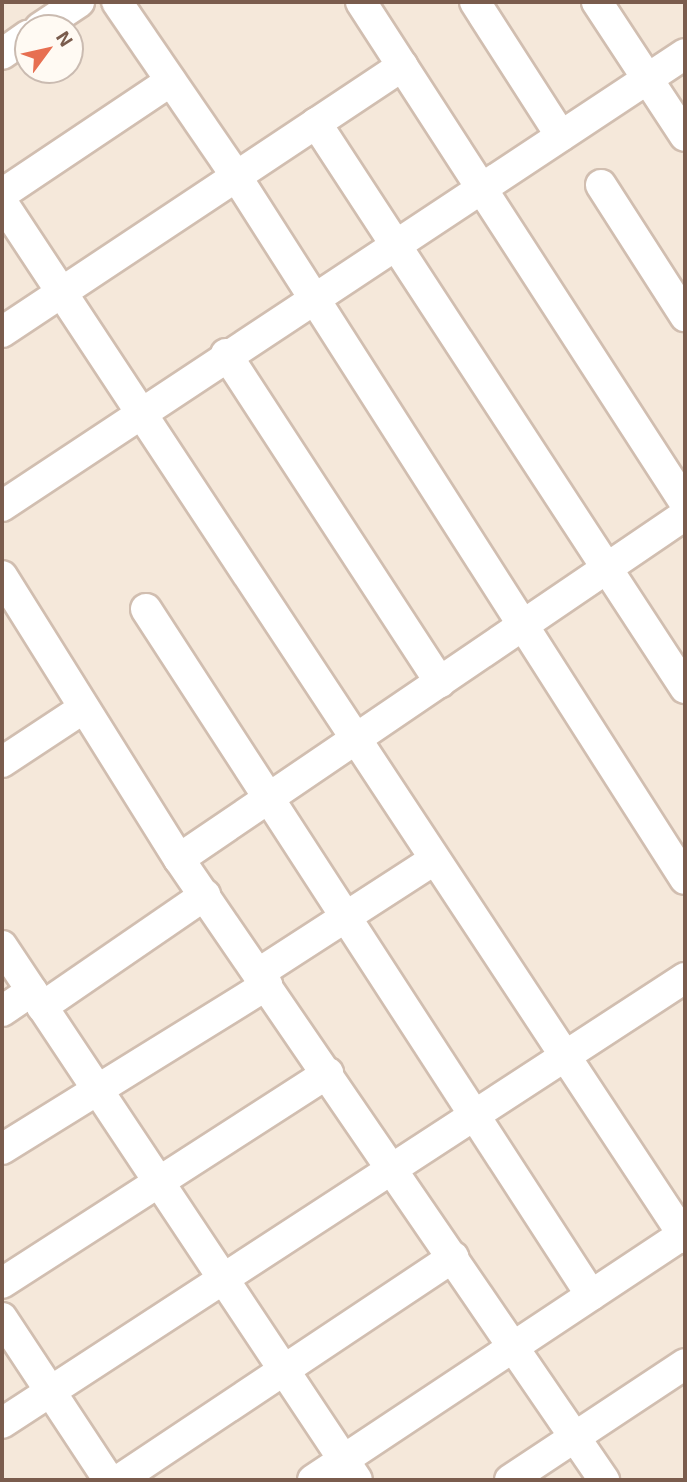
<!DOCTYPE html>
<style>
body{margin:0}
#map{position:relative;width:687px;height:1482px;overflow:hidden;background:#fdf6ec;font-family:"Exo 2",sans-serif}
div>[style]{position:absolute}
.residential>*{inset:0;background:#f5e8da}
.roads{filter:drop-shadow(2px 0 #d1beb0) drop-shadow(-2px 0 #d1beb0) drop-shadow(0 2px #d1beb0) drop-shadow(0 -2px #d1beb0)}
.minor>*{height:30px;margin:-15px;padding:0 15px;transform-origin:15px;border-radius:15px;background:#fff}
span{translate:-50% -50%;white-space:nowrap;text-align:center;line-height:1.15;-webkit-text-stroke:5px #fffaf3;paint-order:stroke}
.frame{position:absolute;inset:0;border:4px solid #7a5c4d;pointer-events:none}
.north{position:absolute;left:14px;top:14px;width:70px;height:70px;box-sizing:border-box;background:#fffaf3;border:2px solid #cabbb1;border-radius:50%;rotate:57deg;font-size:19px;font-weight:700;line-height:28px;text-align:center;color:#7a5c4d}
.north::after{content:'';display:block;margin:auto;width:24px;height:32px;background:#e76f51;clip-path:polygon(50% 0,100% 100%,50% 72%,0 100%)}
</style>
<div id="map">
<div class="residential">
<div style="clip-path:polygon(evenodd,2px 2px,685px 2px,685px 1480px,2px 1480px,2px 2px,28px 28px,70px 28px,70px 70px,28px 70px,28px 28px)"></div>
</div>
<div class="roads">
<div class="minor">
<div style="left:117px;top:2px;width:211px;rotate:55.6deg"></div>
<div style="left:236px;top:176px;width:834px;rotate:57.43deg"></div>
<div style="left:361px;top:2px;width:597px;rotate:57.11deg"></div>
<div style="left:475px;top:2px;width:159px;rotate:57.3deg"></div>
<div style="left:597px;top:2px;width:160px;rotate:56.7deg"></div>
<div style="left:40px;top:28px;width:47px;rotate:-33.7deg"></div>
<div style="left:2px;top:54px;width:32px;rotate:-35deg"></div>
<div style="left:316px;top:123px;width:675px;rotate:56.85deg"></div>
<div style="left:601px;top:185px;width:156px;rotate:57.3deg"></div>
<div style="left:2px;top:194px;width:203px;rotate:-33.8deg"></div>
<div style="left:2px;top:202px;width:1241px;rotate:56.6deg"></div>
<div style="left:2px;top:332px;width:481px;rotate:-33.6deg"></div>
<div style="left:226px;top:354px;width:392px;rotate:56.9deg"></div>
<div style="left:2px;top:506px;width:819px;rotate:-33.5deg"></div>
<div style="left:2px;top:576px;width:334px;rotate:58deg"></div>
<div style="left:179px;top:859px;width:753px;rotate:55.61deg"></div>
<div style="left:146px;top:609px;width:818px;rotate:57.03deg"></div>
<div style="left:2px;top:762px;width:98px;rotate:-33.4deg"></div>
<div style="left:179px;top:859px;width:612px;rotate:-34.21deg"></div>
<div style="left:2px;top:946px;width:641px;rotate:56.38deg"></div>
<div style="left:259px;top:973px;width:206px;rotate:-32.9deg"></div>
<div style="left:42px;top:1007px;width:198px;rotate:-34.5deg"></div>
<div style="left:2px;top:1011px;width:36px;rotate:-34deg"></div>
<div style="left:2px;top:1149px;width:312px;rotate:-31.8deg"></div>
<div style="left:2px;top:1283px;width:388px;rotate:-32.8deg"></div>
<div style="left:2px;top:1318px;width:194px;rotate:56.6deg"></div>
<div style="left:2px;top:1423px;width:815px;rotate:-33.09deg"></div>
<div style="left:119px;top:1480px;width:402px;rotate:-33.7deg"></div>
<div style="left:313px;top:1480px;width:447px;rotate:-33.6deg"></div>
<div style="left:510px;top:1480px;width:210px;rotate:-33.5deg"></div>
</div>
</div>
<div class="frame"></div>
<div class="north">N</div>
</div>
